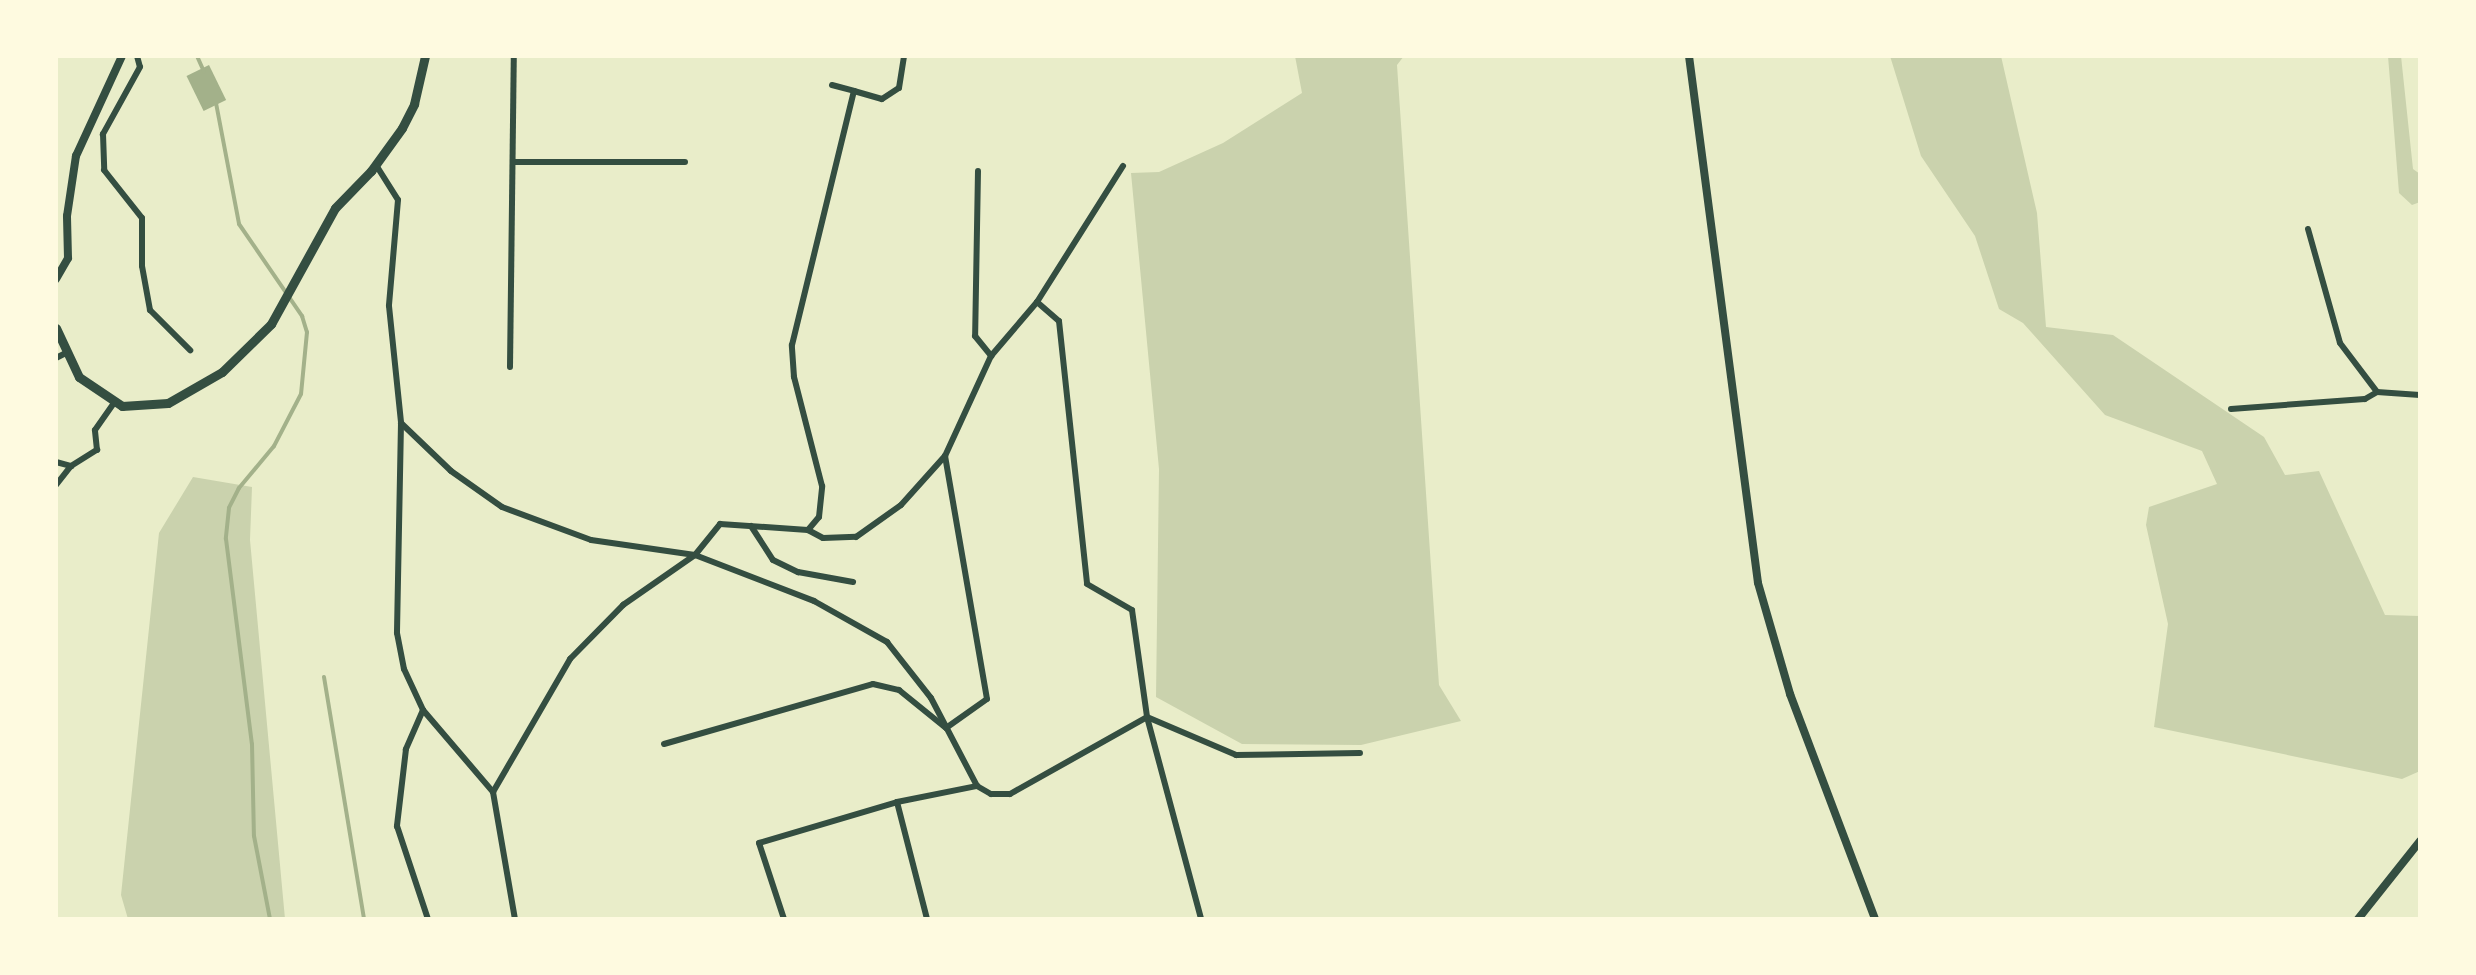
<!DOCTYPE html>
<style>
body{margin:0}
#map{position:relative;width:2476px;height:975px;overflow:hidden;background:#e9edc9;font-family:"Noto Sans",sans-serif}
div>[style]{position:absolute}
.green>*{inset:0;background:#cad2ad}
.water>*{inset:0;background:#a3b18a;transform-origin:0 0}
.stream>*{height:4px;margin:-2px;padding:0 2px;transform-origin:2px;border-radius:2px;background:#a3b18a}
.minor>*{height:6px;margin:-3px;padding:0 3px;transform-origin:3px;border-radius:3px;background:#344e41}
.tertiary>*{height:8px;margin:-4px;padding:0 4px;transform-origin:4px;border-radius:4px;background:#344e41}
.secondary>*{height:9px;margin:-4.5px;padding:0 4.5px;transform-origin:4.5px;border-radius:4.5px;background:#344e41}
span{translate:-50% -50%;white-space:nowrap;text-align:center;line-height:1.15;-webkit-text-stroke:7px #fefae0;paint-order:stroke}
.frame{position:absolute;inset:0;border:58px solid #fefae0;pointer-events:none}
</style>
<div id="map">
<div class="green">
<div style="clip-path:polygon(1295px 56px,1404px 56px,1397px 65px,1439px 685px,1461px 721px,1361px 745px,1242px 744px,1156px 697px,1159px 469px,1131px 173px,1159px 172px,1223px 143px,1302px 93px)"></div>
<div style="clip-path:polygon(1890px 56px,2001px 56px,2037px 213px,2046px 327px,2113px 335px,2264px 437px,2285px 475px,2319px 471px,2385px 615px,2420px 616px,2420px 771px,2402px 779px,2154px 727px,2168px 624px,2146px 525px,2149px 507px,2217px 484px,2202px 451px,2105px 415px,2023px 323px,1999px 309px,1975px 236px,1921px 156px)"></div>
<div style="clip-path:polygon(2388px 56px,2401px 56px,2413px 169px,2420px 174px,2420px 202px,2412px 205px,2399px 193px)"></div>
<div style="clip-path:polygon(193px 477px,252px 487px,250px 540px,285px 919px,128px 919px,121px 895px,159px 533px)"></div>
</div>
<div class="water">
<div style="left:209px;top:65px;width:39px;height:25px;rotate:64deg"></div>
</div>
<div class="stream">
<div style="left:197px;top:56px;width:17px;rotate:66deg"></div>
<div style="left:216px;top:103px;width:123px;rotate:79.2deg"></div>
<div style="left:239px;top:224px;width:112px;rotate:55.6deg"></div>
<div style="left:302px;top:316px;width:17px;rotate:73deg"></div>
<div style="left:307px;top:332px;width:62px;rotate:95.5deg"></div>
<div style="left:301px;top:394px;width:59px;rotate:117.4deg"></div>
<div style="left:274px;top:446px;width:55px;rotate:129.8deg"></div>
<div style="left:239px;top:488px;width:22px;rotate:117deg"></div>
<div style="left:229px;top:508px;width:31px;rotate:96deg"></div>
<div style="left:226px;top:539px;width:207px;rotate:82.8deg"></div>
<div style="left:252px;top:744px;width:92px;rotate:88.8deg"></div>
<div style="left:254px;top:836px;width:85px;rotate:79.1deg"></div>
<div style="left:324px;top:677px;width:245px;rotate:80.6deg"></div>
</div>
<div class="minor">
<div style="left:137px;top:56px;width:11px;rotate:75deg"></div>
<div style="left:140px;top:67px;width:77px;rotate:118.9deg"></div>
<div style="left:103px;top:134px;width:36px;rotate:88deg"></div>
<div style="left:104px;top:170px;width:61px;rotate:51.6deg"></div>
<div style="left:142px;top:218px;width:48px;rotate:90deg"></div>
<div style="left:142px;top:266px;width:45px;rotate:79.7deg"></div>
<div style="left:150px;top:310px;width:57px;rotate:45deg"></div>
<div style="left:832px;top:85px;width:23px;rotate:15deg"></div>
<div style="left:515px;top:162px;width:170px"></div>
<div style="left:376px;top:165px;width:41px;rotate:57.8deg"></div>
<div style="left:398px;top:200px;width:106px;rotate:94.9deg"></div>
<div style="left:389px;top:306px;width:118px;rotate:84.1deg"></div>
<div style="left:401px;top:423px;width:210px;rotate:91.1deg"></div>
<div style="left:397px;top:633px;width:37px;rotate:79deg"></div>
<div style="left:404px;top:669px;width:45px;rotate:65.1deg"></div>
<div style="left:423px;top:710px;width:108px;rotate:49.5deg"></div>
<div style="left:493px;top:792px;width:129px;rotate:80.2deg"></div>
<div style="left:978px;top:171px;width:165px;rotate:91deg"></div>
<div style="left:975px;top:336px;width:26px;rotate:51deg"></div>
<div style="left:2308px;top:229px;width:118px;rotate:74.3deg"></div>
<div style="left:2340px;top:343px;width:61px;rotate:52.9deg"></div>
<div style="left:1037px;top:302px;width:161px;rotate:-57.7deg"></div>
<div style="left:56px;top:358px;width:11px;rotate:-27deg"></div>
<div style="left:510px;top:367px;width:311px;rotate:-89.3deg"></div>
<div style="left:2231px;top:409px;width:134px;rotate:-4.3deg"></div>
<div style="left:2365px;top:399px;width:14px;rotate:-30deg"></div>
<div style="left:2377px;top:392px;width:43px;rotate:4deg"></div>
<div style="left:401px;top:423px;width:69px;rotate:43.8deg"></div>
<div style="left:451px;top:471px;width:62px;rotate:35.2deg"></div>
<div style="left:502px;top:507px;width:95px;rotate:20.3deg"></div>
<div style="left:591px;top:540px;width:105px;rotate:8.2deg"></div>
<div style="left:695px;top:555px;width:128px;rotate:21.1deg"></div>
<div style="left:814px;top:601px;width:84px;rotate:29.3deg"></div>
<div style="left:887px;top:642px;width:71px;rotate:51.8deg"></div>
<div style="left:931px;top:698px;width:99px;rotate:62.4deg"></div>
<div style="left:977px;top:786px;width:16px;rotate:30deg"></div>
<div style="left:991px;top:794px;width:19px"></div>
<div style="left:1010px;top:794px;width:157px;rotate:-29.3deg"></div>
<div style="left:56px;top:462px;width:16px;rotate:15deg"></div>
<div style="left:56px;top:485px;width:24px;rotate:-52deg"></div>
<div style="left:71px;top:466px;width:31px;rotate:-32deg"></div>
<div style="left:97px;top:450px;width:20px;rotate:-96deg"></div>
<div style="left:95px;top:430px;width:33px;rotate:-55deg"></div>
<div style="left:751px;top:526px;width:40px;rotate:57.1deg"></div>
<div style="left:773px;top:560px;width:28px;rotate:26deg"></div>
<div style="left:798px;top:572px;width:56px;rotate:10.3deg"></div>
<div style="left:808px;top:530px;width:17px;rotate:28deg"></div>
<div style="left:823px;top:538px;width:33px;rotate:-2deg"></div>
<div style="left:856px;top:537px;width:55px;rotate:-35.4deg"></div>
<div style="left:901px;top:505px;width:66px;rotate:-48.1deg"></div>
<div style="left:945px;top:456px;width:110px;rotate:-65.3deg"></div>
<div style="left:991px;top:356px;width:71px;rotate:-49.6deg"></div>
<div style="left:1037px;top:302px;width:29px;rotate:41deg"></div>
<div style="left:1059px;top:321px;width:264px;rotate:83.9deg"></div>
<div style="left:1087px;top:584px;width:52px;rotate:30deg"></div>
<div style="left:1132px;top:610px;width:108px;rotate:82deg"></div>
<div style="left:1147px;top:717px;width:209px;rotate:75deg"></div>
<div style="left:423px;top:710px;width:43px;rotate:113.6deg"></div>
<div style="left:406px;top:749px;width:78px;rotate:96.7deg"></div>
<div style="left:397px;top:826px;width:98px;rotate:71.6deg"></div>
<div style="left:1147px;top:717px;width:97px;rotate:23.1deg"></div>
<div style="left:1236px;top:755px;width:124px;rotate:-0.9deg"></div>
<div style="left:664px;top:744px;width:217px;rotate:-16deg"></div>
<div style="left:873px;top:684px;width:27px;rotate:13deg"></div>
<div style="left:899px;top:690px;width:60px;rotate:39deg"></div>
<div style="left:946px;top:728px;width:50px;rotate:-35.3deg"></div>
<div style="left:987px;top:699px;width:247px;rotate:-99.8deg"></div>
<div style="left:493px;top:792px;width:154px;rotate:-59.9deg"></div>
<div style="left:570px;top:659px;width:76px;rotate:-45.5deg"></div>
<div style="left:623px;top:605px;width:88px;rotate:-34.8deg"></div>
<div style="left:695px;top:555px;width:40px;rotate:-51deg"></div>
<div style="left:720px;top:524px;width:88px;rotate:3.9deg"></div>
<div style="left:808px;top:530px;width:17px;rotate:-50deg"></div>
<div style="left:819px;top:517px;width:31px;rotate:-84deg"></div>
<div style="left:822px;top:486px;width:113px;rotate:-104.4deg"></div>
<div style="left:794px;top:377px;width:32px;rotate:-94deg"></div>
<div style="left:792px;top:345px;width:261px;rotate:-76.3deg"></div>
<div style="left:854px;top:91px;width:29px;rotate:16deg"></div>
<div style="left:882px;top:99px;width:20px;rotate:-33deg"></div>
<div style="left:899px;top:88px;width:32px;rotate:-81deg"></div>
<div style="left:897px;top:802px;width:121px;rotate:75.6deg"></div>
<div style="left:784px;top:919px;width:80px;rotate:-108.2deg"></div>
<div style="left:759px;top:843px;width:144px;rotate:-16.5deg"></div>
<div style="left:897px;top:802px;width:82px;rotate:-11.3deg"></div>
</div>
<div class="tertiary">
<div style="left:1689px;top:56px;width:531px;rotate:82.54deg"></div>
<div style="left:1758px;top:583px;width:116px;rotate:73.9deg"></div>
<div style="left:1790px;top:694px;width:241px;rotate:69.3deg"></div>
<div style="left:56px;top:279px;width:24px;rotate:-60deg"></div>
<div style="left:68px;top:258px;width:42px;rotate:-91.4deg"></div>
<div style="left:67px;top:216px;width:61px;rotate:-81.5deg"></div>
<div style="left:76px;top:156px;width:110px;rotate:-65.3deg"></div>
<div style="left:2358px;top:919px;width:100px;rotate:-51.5deg"></div>
</div>
<div class="secondary">
<div style="left:56px;top:328px;width:54px;rotate:64.9deg"></div>
<div style="left:79px;top:377px;width:52px;rotate:34deg"></div>
<div style="left:122px;top:406px;width:46px;rotate:-3.7deg"></div>
<div style="left:168px;top:403px;width:62px;rotate:-29.9deg"></div>
<div style="left:222px;top:372px;width:69px;rotate:-44.4deg"></div>
<div style="left:271px;top:324px;width:132px;rotate:-61.1deg"></div>
<div style="left:335px;top:208px;width:52px;rotate:-45.8deg"></div>
<div style="left:371px;top:171px;width:53px;rotate:-54.2deg"></div>
<div style="left:402px;top:128px;width:27px;rotate:-63deg"></div>
<div style="left:414px;top:104px;width:49px;rotate:-77.1deg"></div>
</div>
<div class="frame"></div>
</div>
